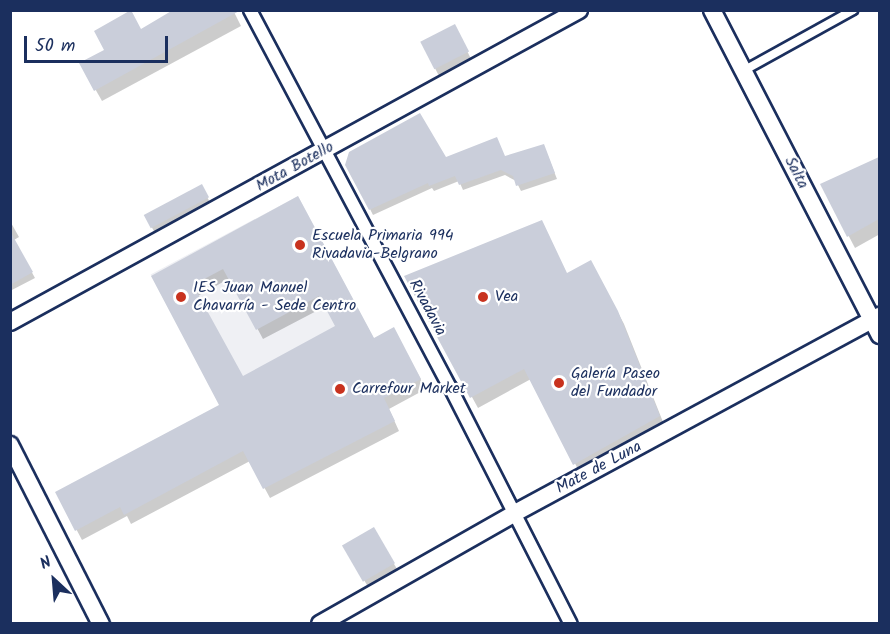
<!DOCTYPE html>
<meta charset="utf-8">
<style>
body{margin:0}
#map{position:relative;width:890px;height:634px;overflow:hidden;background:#fff;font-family:Kalam,sans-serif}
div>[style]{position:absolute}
.built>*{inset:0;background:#eff0f4;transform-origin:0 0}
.shadow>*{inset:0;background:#0003;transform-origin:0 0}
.building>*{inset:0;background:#caceda;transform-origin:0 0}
.roads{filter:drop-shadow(2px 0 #1b2f5e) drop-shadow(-2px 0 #1b2f5e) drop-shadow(0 2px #1b2f5e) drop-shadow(0 -2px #1b2f5e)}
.service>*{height:8px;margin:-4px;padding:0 4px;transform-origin:4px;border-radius:4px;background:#fff}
.pedestrian>*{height:12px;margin:-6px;padding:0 6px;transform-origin:6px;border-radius:6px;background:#fff}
.minor>*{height:16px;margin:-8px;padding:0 8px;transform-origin:8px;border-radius:8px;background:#fff}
.dots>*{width:16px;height:16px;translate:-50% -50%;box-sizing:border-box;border:3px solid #fff;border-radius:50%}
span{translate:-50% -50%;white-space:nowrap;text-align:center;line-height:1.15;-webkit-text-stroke:4.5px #fff;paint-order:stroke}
.street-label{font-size:16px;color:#1b2f5e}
.poi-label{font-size:16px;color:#1b2f5e}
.left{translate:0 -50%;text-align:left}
.frame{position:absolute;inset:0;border:12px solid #1b2f5e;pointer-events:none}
.north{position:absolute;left:24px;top:550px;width:60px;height:60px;-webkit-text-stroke:4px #fff;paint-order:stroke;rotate:334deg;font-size:16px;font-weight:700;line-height:24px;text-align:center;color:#1b2f5e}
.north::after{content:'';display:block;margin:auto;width:21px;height:27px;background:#1b2f5e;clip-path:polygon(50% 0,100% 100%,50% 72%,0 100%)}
.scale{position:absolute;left:24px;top:36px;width:144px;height:27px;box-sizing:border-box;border:3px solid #1b2f5e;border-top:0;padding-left:8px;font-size:18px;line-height:21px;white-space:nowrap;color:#1b2f5e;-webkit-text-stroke:4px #fff;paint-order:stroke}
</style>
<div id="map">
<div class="built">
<div style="left:298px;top:196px;width:161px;height:167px;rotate:62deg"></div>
</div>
<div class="shadow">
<div style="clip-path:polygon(233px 10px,241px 26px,102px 101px,81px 64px,141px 31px)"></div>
<div style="clip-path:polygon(458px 32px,471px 59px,439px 76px,422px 43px)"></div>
<div style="clip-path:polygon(544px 146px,557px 179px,521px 191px,516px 181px,505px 175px,463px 190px,459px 181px,434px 191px,432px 188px,373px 215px,370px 209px,446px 158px,505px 157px)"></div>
<div style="clip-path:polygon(880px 159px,880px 234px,855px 248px,822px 185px)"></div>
<div style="left:201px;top:186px;width:18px;height:63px;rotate:61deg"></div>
<div style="clip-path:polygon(evenodd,297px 198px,374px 339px,399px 339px,426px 389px,389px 409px,399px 431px,270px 498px,250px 461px,131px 524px,127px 516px,82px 540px,57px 493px,221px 406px,153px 277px,297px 198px,230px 278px,263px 339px,326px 306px,337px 327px,243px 378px,198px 296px,230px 278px)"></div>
<div style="clip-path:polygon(10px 221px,19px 237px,14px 240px,35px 278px,10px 291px)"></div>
<div style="clip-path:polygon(597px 273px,624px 324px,665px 427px,581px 475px,531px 379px,478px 408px,406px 277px)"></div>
<div style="left:373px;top:529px;width:47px;height:34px;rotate:59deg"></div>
</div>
<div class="building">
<div style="clip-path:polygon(131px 10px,141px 29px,173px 10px,241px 10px,94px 91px,79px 63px,104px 50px,94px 31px)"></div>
<div style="left:455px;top:24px;width:31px;height:39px;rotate:63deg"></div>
<div style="clip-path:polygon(420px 113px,446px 157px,497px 137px,505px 156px,544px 144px,555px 173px,516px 186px,513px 176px,501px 170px,459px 185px,455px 176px,429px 186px,428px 183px,369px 210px,345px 165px,349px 152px)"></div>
<div style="clip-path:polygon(879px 157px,879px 219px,847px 237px,820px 184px)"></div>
<div style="left:202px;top:184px;width:15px;height:66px;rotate:62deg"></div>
<div style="clip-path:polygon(evenodd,298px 196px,374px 338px,394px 327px,421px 379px,384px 398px,395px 421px,263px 489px,243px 451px,124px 515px,120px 507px,75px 531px,55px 492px,219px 405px,151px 276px,298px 196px,223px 269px,256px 330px,319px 296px,335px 326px,243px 376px,193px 285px,223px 269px)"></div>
<div style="clip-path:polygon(542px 220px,567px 273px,591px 260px,618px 311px,660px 416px,573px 465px,524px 369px,470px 398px,404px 276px)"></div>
<div style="clip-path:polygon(10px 231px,33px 272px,10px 285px)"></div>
<div style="left:374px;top:527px;width:42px;height:37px;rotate:60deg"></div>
</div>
<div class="roads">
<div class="service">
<div style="left:743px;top:71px;width:126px;rotate:-29deg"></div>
</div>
<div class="pedestrian">
<div style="left:250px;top:10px;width:427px;rotate:62.1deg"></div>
<div style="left:450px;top:387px;width:266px;rotate:63deg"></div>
</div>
<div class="minor">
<div style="left:712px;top:10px;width:366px;rotate:62.7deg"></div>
<div style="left:10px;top:322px;width:649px;rotate:-28.74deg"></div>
<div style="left:10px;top:445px;width:201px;rotate:63.1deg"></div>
<div style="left:320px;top:624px;width:224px;rotate:-29.6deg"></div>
<div style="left:515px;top:513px;width:415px;rotate:-28.4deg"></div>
</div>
</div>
<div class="dots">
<div style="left:300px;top:245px;background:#c8321e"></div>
<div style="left:181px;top:297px;background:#c8321e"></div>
<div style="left:483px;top:297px;background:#c8321e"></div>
<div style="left:559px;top:383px;background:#c8321e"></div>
<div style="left:340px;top:389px;background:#c8321e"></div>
</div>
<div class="street-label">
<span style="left:295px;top:167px;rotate:-29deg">Mota Botello</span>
<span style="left:796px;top:173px;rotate:63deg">Salta</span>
<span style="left:427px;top:308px;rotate:62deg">Rivadavia</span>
<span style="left:599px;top:468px;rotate:-28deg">Mate de Luna</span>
</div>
<div class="poi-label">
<span class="left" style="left:312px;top:245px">Escuela Primaria 994<br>Rivadavia-Belgrano</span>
<span class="left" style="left:193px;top:297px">IES Juan Manuel<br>Chavarría - Sede Centro</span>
<span class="left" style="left:495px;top:297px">Vea</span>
<span class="left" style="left:571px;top:383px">Galería Paseo<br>del Fundador</span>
<span class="left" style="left:352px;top:389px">Carrefour Market</span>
</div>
<div class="frame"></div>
<div class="north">N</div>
<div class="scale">50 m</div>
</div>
